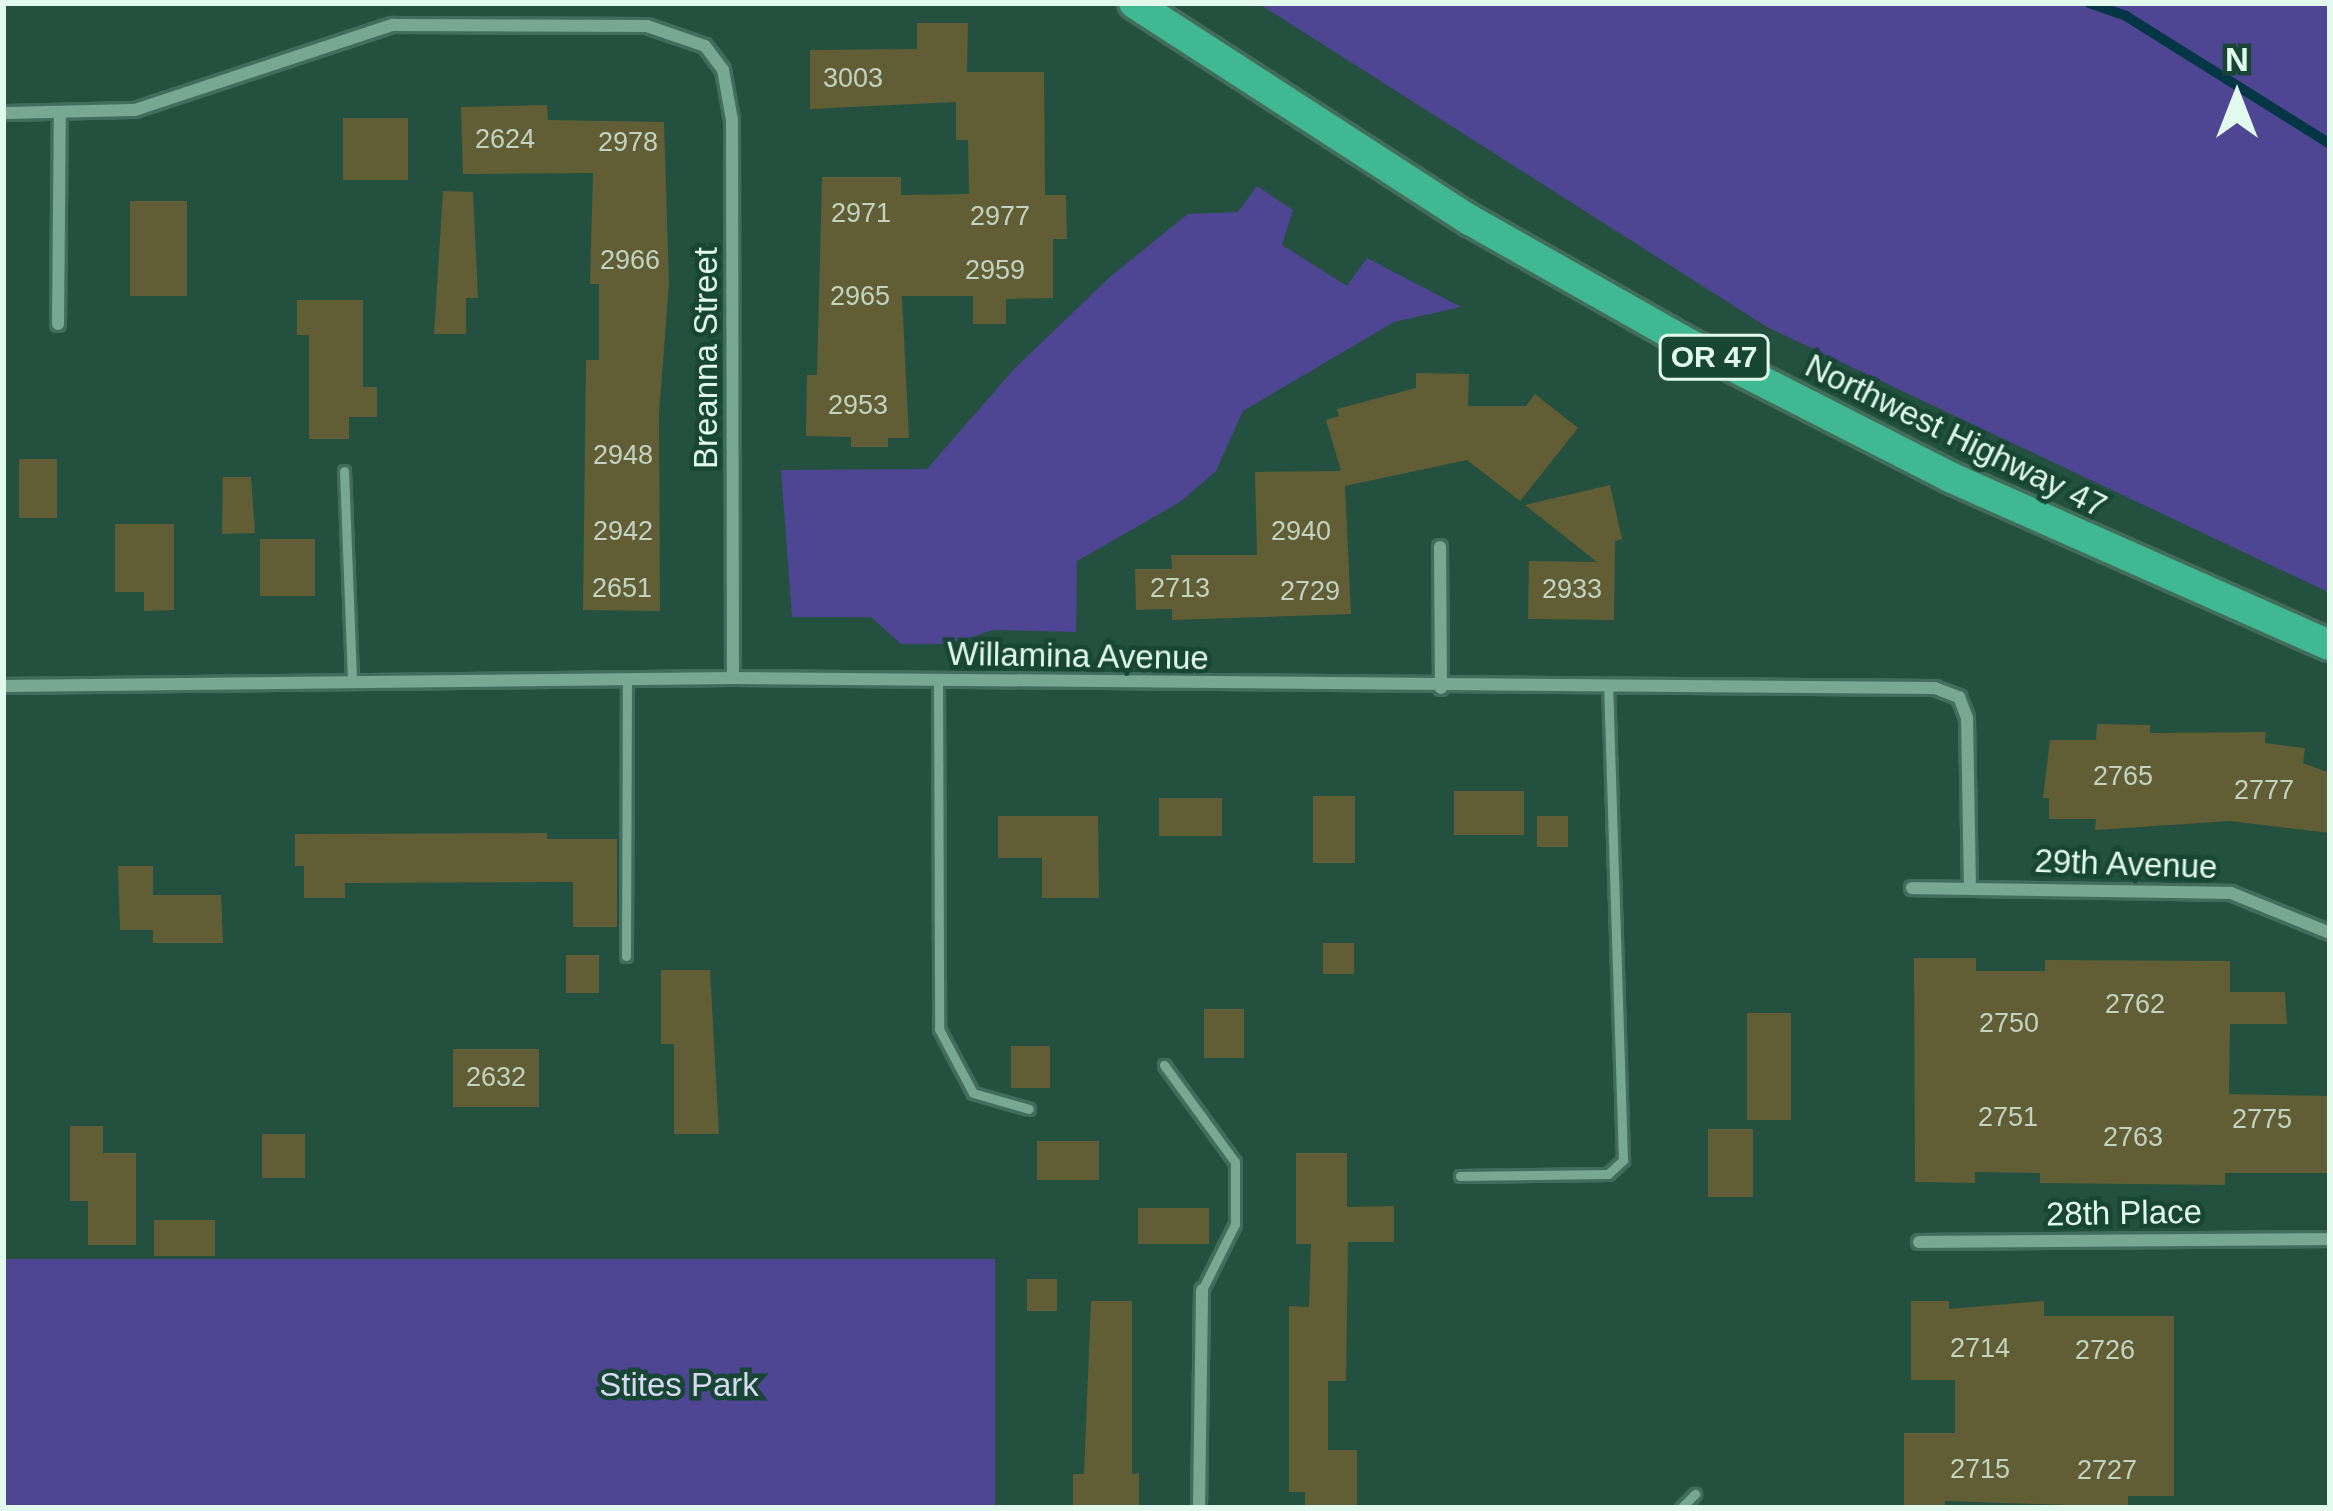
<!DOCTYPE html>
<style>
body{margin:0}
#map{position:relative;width:2333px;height:1511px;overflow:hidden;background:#23503f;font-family:Helvetica,sans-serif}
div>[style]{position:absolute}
.green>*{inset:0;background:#4e4692;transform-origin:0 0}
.stream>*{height:10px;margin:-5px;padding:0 5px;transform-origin:5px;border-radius:5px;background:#043646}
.building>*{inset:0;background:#615e36;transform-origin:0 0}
.roads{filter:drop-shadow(3px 0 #426d5d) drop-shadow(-3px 0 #426d5d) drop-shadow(0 3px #426d5d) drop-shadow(0 -3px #426d5d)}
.service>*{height:9px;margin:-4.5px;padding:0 4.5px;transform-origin:4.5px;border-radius:4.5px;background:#78a792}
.minor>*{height:12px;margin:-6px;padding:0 6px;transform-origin:6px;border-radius:6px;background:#78a792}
.primary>*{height:30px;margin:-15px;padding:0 15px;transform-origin:15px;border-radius:15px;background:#40b891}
span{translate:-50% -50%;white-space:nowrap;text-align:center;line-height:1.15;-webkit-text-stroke:9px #184634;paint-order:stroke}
.number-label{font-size:27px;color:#c2d3c0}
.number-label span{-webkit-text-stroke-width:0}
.shield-label span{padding:3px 9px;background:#184634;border:3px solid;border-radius:9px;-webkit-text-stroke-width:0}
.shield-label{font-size:30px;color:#e2faee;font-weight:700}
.street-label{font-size:33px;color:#e2faee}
.park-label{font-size:33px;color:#d7d8f1}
.frame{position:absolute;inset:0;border:6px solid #e2faee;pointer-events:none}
.north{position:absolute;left:2177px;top:36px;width:120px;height:120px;-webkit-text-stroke:9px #184634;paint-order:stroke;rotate:0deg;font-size:33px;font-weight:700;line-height:48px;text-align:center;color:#e2faee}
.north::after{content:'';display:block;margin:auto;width:42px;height:54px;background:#e2faee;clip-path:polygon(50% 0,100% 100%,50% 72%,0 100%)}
</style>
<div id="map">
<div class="green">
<div style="clip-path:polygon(1258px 3px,2330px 3px,2330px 593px,1767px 327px)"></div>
<div style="clip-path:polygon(1257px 186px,1293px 210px,1282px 245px,1347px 286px,1367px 258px,1461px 307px,1394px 322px,1243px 411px,1216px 471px,1180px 502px,1077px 561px,1076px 632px,993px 630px,950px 644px,901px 644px,871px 617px,792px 617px,781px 470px,927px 469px,1015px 368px,1111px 276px,1188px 214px,1238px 212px)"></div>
<div style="left:3px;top:1259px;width:992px;height:249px"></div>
</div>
<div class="stream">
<div style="left:2089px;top:3px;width:39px;rotate:19deg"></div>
<div style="left:2126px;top:16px;width:241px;rotate:32.1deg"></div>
</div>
<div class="building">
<div style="clip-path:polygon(917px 23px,968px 23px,967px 72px,1044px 72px,1045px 195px,1066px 195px,1067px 239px,1053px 239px,1053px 298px,1006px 299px,1006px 324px,973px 324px,973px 296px,902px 296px,909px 438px,888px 438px,888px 447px,851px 447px,851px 437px,806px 436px,807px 375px,817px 375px,822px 177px,901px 177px,901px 195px,969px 194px,968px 140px,956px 140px,956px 102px,810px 109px,810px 50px,917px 49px)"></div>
<div style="clip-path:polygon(547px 105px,548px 120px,664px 122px,669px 284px,659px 413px,660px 611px,583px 610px,586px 360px,599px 360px,599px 284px,590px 284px,593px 173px,463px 174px,461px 107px)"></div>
<div style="left:343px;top:118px;width:65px;height:62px"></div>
<div style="clip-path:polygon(443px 191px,473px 192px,478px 298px,466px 298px,466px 334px,434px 334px)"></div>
<div style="left:130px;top:201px;width:57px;height:95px"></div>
<div style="clip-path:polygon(297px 300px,363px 300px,363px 387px,377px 387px,377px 417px,349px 417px,349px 439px,309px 439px,309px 335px,297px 335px)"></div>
<div style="clip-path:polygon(1416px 373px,1469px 374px,1468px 406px,1526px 406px,1535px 394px,1578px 428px,1520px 501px,1467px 460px,1345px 486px,1351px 614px,1172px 620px,1172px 609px,1136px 610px,1135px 569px,1172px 569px,1171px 555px,1257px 555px,1255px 472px,1341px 471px,1326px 420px,1339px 416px,1337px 409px,1416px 388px)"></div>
<div style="left:19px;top:459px;width:38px;height:59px"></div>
<div style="clip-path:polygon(223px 477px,251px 477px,255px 533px,222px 534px)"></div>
<div style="clip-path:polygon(1610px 485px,1622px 539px,1615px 541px,1614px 620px,1528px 619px,1529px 561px,1597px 562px,1525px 505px)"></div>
<div style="clip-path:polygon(115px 524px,174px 524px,174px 610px,144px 611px,144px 592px,115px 592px)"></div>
<div style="left:260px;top:539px;width:55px;height:57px"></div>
<div style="clip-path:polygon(2097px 724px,2150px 725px,2150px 733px,2266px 732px,2265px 743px,2305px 748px,2303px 763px,2330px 773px,2330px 833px,2230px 821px,2095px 830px,2096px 819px,2049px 819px,2049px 798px,2043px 798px,2050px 740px,2096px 740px)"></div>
<div style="left:1454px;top:791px;width:70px;height:44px"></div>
<div style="left:1313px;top:796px;width:42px;height:67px"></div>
<div style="left:1159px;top:798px;width:63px;height:38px"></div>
<div style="clip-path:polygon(998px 816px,1098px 816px,1099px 898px,1042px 898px,1042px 858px,998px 858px)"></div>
<div style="left:1537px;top:816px;width:31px;height:31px"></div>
<div style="clip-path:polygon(547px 833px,547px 839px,617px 839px,617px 927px,573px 927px,573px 882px,345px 883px,345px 898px,304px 898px,304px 866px,295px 866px,295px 834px)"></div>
<div style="clip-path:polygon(118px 866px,153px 866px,153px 895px,221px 895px,223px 943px,153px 943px,153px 930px,120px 930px)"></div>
<div style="left:1323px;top:943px;width:31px;height:31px"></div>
<div style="left:566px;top:955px;width:33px;height:38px"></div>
<div style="clip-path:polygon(1914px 958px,1976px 958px,1976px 971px,2045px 971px,2045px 960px,2230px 961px,2230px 992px,2285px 992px,2287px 1024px,2230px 1024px,2229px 1094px,2330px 1096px,2330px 1173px,2225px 1173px,2225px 1185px,2040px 1183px,2040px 1173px,1975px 1172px,1975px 1183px,1915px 1182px)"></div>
<div style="clip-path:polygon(661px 970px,710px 970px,719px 1134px,674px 1134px,674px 1044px,661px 1044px)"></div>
<div style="left:1204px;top:1009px;width:40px;height:49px"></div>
<div style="left:1747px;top:1013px;width:44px;height:107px"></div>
<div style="left:1011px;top:1046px;width:39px;height:42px"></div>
<div style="left:453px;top:1049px;width:86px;height:58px"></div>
<div style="clip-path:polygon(70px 1126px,103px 1126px,103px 1153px,136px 1153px,136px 1245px,88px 1245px,88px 1201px,70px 1201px)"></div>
<div style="left:1708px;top:1129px;width:45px;height:68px"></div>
<div style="left:262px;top:1134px;width:43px;height:44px"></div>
<div style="left:1037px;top:1141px;width:62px;height:39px"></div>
<div style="clip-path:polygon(1296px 1153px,1347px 1153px,1347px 1207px,1394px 1206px,1394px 1242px,1348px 1242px,1346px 1381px,1328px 1381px,1328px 1450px,1357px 1450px,1357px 1506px,1305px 1506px,1305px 1492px,1289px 1492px,1289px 1306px,1309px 1307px,1311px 1244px,1296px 1244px)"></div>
<div style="left:1138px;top:1208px;width:71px;height:36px"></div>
<div style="left:154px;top:1220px;width:61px;height:36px"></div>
<div style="left:1027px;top:1279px;width:30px;height:32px"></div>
<div style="clip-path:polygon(1091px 1301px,1132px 1301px,1132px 1474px,1139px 1473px,1139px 1508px,1073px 1508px,1073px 1474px,1084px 1474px)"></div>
<div style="clip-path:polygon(1911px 1301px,1949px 1301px,1949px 1309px,2044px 1301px,2044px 1316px,2174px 1316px,2174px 1496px,2128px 1496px,2128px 1507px,1945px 1501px,1945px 1508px,1904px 1508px,1904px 1433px,1955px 1433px,1955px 1380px,1911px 1380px)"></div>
</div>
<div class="roads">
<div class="service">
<div style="left:344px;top:471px;width:210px;rotate:87.8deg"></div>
<div style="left:938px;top:681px;width:348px;rotate:89.8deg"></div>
<div style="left:939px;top:1029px;width:72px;rotate:62deg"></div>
<div style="left:973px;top:1093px;width:58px;rotate:15.9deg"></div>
<div style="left:626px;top:956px;width:278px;rotate:-89.8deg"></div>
<div style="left:1164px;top:1065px;width:120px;rotate:53.8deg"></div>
<div style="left:1235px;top:1162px;width:62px;rotate:90deg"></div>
<div style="left:1235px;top:1224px;width:74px;rotate:116.6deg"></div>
<div style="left:1460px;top:1176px;width:148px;rotate:-0.8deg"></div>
<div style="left:1608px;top:1174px;width:21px;rotate:-43deg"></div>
<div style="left:1623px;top:1160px;width:473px;rotate:-91.8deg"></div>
<div style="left:1681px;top:1508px;width:20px;rotate:-45deg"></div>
</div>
<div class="minor">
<div style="left:3px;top:113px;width:132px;rotate:-1.3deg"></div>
<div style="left:135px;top:110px;width:271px;rotate:-18.3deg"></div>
<div style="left:392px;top:25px;width:255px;rotate:0.2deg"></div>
<div style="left:647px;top:26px;width:61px;rotate:19deg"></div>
<div style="left:705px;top:46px;width:30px;rotate:53deg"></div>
<div style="left:723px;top:70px;width:51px;rotate:79.8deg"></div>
<div style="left:732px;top:120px;width:558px;rotate:89.9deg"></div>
<div style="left:58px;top:324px;width:210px;rotate:-89.5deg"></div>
<div style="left:1440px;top:547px;width:141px;rotate:89.6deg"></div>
<div style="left:3px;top:686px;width:730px;rotate:-0.63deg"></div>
<div style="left:733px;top:678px;width:1202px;rotate:0.48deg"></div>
<div style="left:1935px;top:688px;width:26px;rotate:21deg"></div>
<div style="left:1959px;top:697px;width:22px;rotate:69deg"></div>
<div style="left:1967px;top:718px;width:169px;rotate:89deg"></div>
<div style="left:1912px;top:888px;width:319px;rotate:0.9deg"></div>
<div style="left:2231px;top:893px;width:107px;rotate:22deg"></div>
<div style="left:1919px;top:1242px;width:411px;rotate:-0.4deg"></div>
<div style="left:1199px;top:1508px;width:218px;rotate:-89.2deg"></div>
</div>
<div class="primary">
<div style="left:1134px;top:3px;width:400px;rotate:32.9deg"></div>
<div style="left:1470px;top:220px;width:254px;rotate:29.5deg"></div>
<div style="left:1691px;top:345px;width:291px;rotate:27deg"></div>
<div style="left:1950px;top:477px;width:415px;rotate:23.9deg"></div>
</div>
</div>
<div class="number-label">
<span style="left:853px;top:79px">3003</span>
<span style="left:505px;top:140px">2624</span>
<span style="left:628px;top:143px">2978</span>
<span style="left:861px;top:214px">2971</span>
<span style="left:1000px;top:217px">2977</span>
<span style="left:630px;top:261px">2966</span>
<span style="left:995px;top:271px">2959</span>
<span style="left:860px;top:297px">2965</span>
<span style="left:858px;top:406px">2953</span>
<span style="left:623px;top:456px">2948</span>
<span style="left:623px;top:532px">2942</span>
<span style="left:1301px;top:532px">2940</span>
<span style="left:622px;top:589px">2651</span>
<span style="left:1180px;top:589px">2713</span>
<span style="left:1572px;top:590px">2933</span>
<span style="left:1310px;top:592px">2729</span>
<span style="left:2123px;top:777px">2765</span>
<span style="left:2264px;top:791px">2777</span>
<span style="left:2135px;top:1005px">2762</span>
<span style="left:2009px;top:1024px">2750</span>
<span style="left:496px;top:1078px">2632</span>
<span style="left:2008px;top:1118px">2751</span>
<span style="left:2262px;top:1120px">2775</span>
<span style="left:2133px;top:1138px">2763</span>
<span style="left:1980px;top:1349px">2714</span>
<span style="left:2105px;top:1351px">2726</span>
<span style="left:1980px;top:1470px">2715</span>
<span style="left:2107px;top:1471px">2727</span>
</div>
<div class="shield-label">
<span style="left:1714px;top:357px">OR 47</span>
</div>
<div class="street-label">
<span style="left:706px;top:358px;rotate:-90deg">Breanna Street</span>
<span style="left:1956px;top:436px;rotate:26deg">Northwest Highway 47</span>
<span style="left:1078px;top:656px;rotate:1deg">Willamina Avenue</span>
<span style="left:2126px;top:864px;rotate:2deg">29th Avenue</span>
<span style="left:2124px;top:1213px;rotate:-1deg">28th Place</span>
</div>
<div class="park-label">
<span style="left:679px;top:1385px">Stites Park</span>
</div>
<div class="frame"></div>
<div class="north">N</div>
</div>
